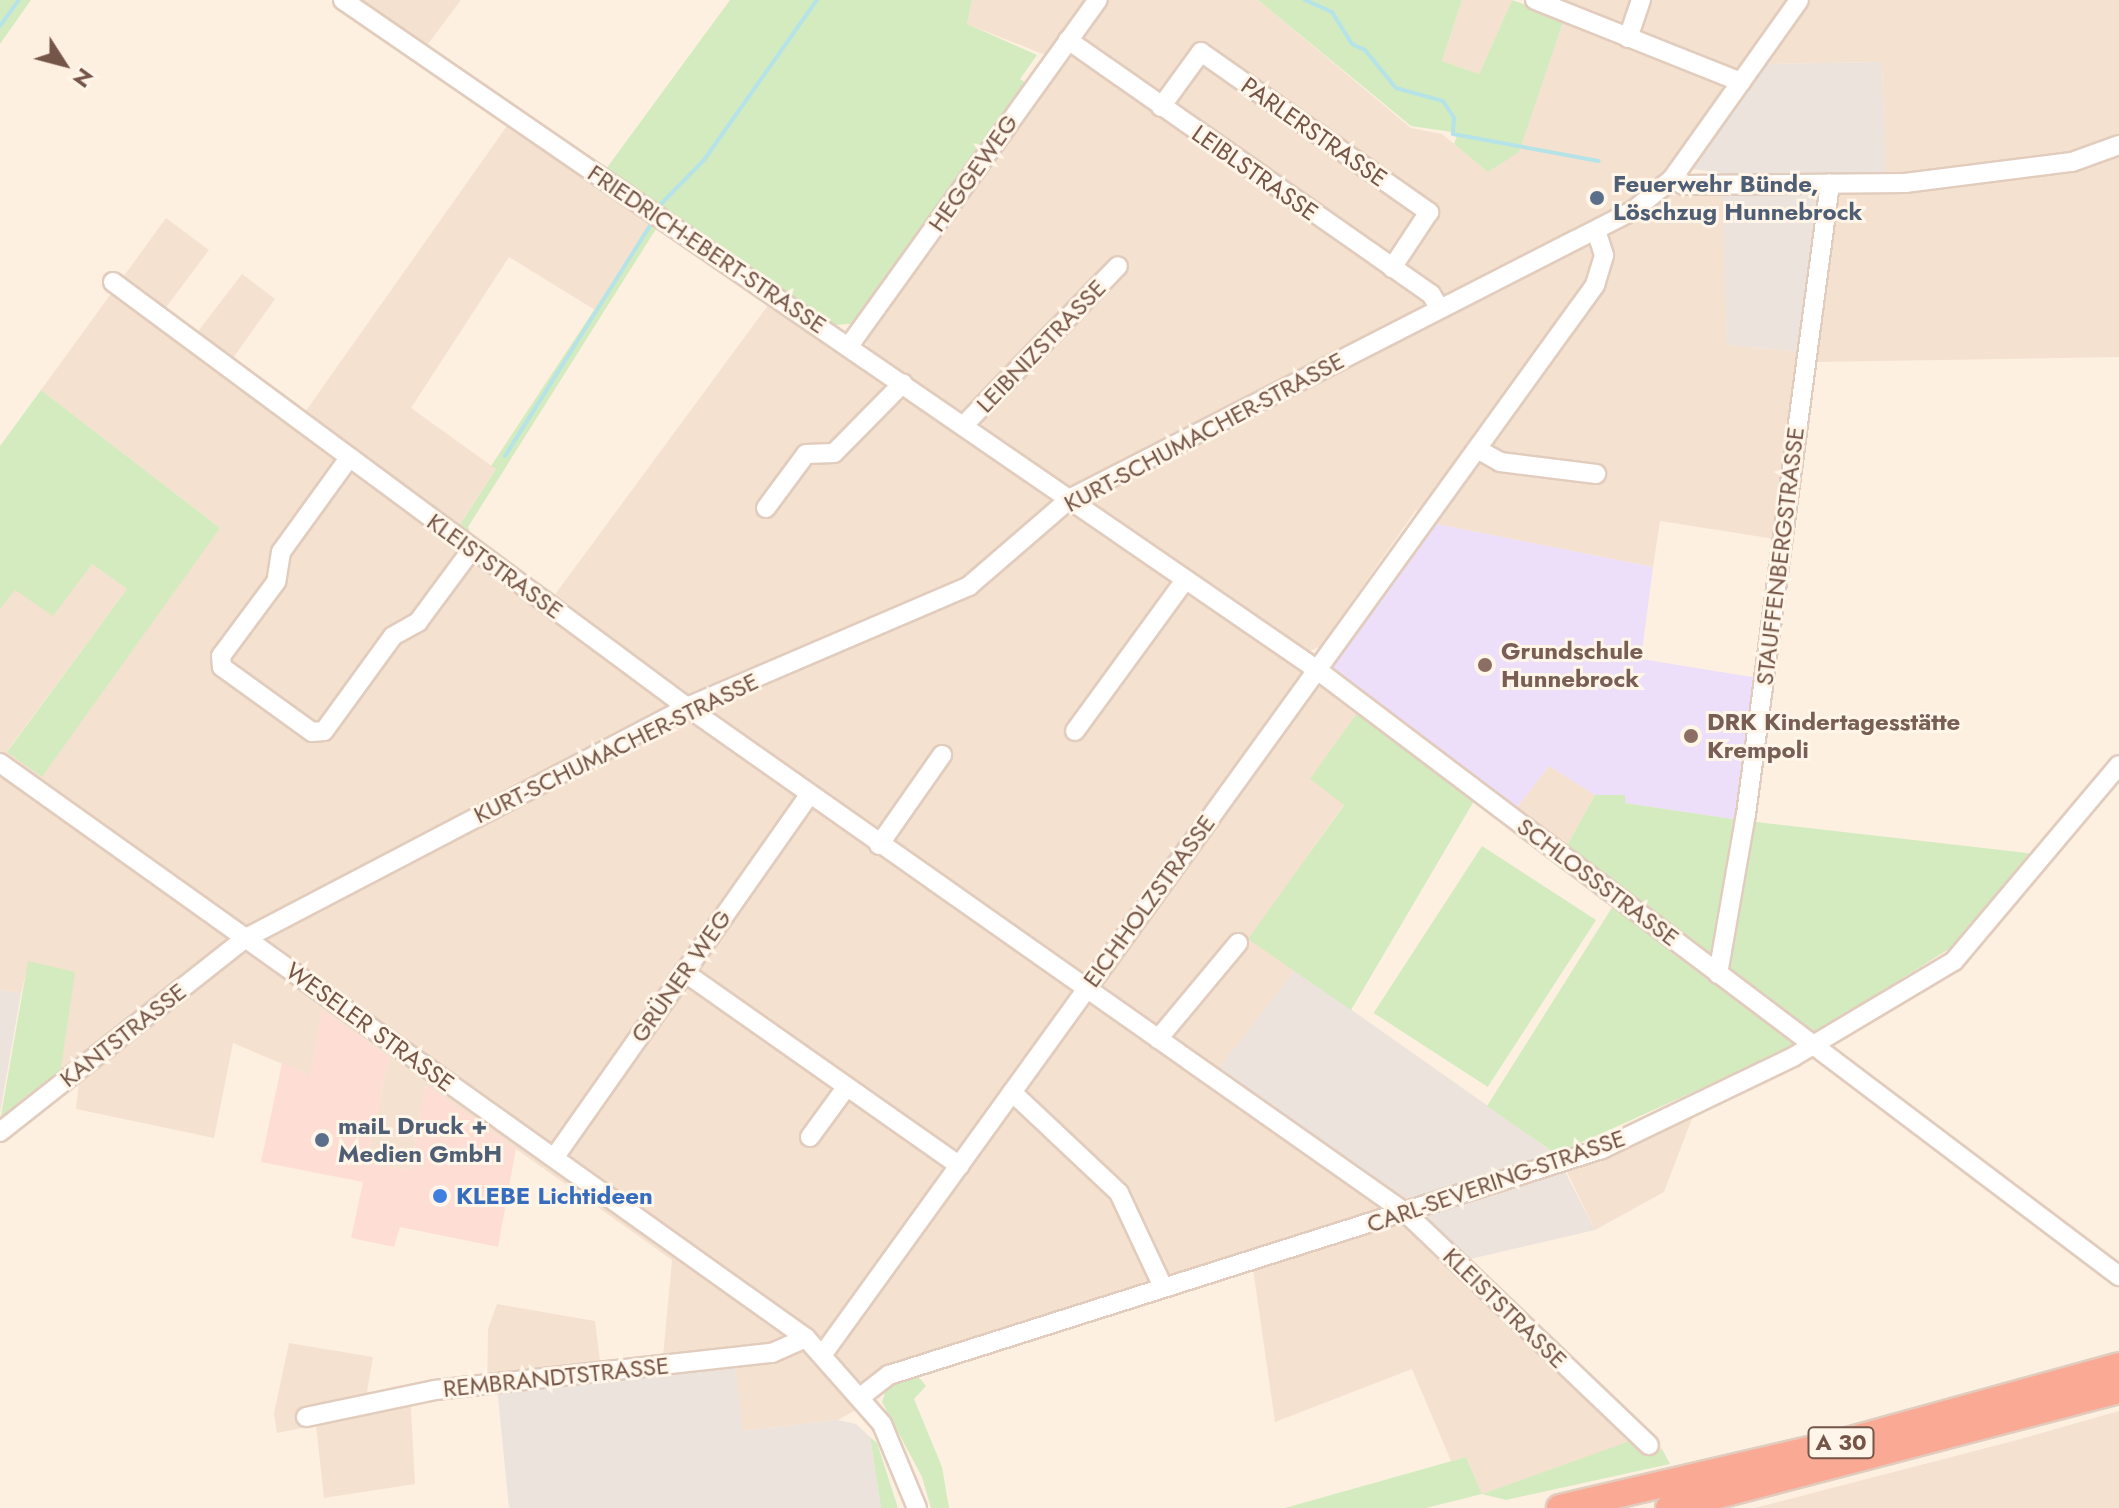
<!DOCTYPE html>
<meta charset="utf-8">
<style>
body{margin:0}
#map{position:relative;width:2119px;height:1508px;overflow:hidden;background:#fdf0e1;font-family:Jost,sans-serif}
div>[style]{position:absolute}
.residential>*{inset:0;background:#f5e1cf}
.commercial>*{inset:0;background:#feded4}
.industrial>*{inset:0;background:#ece3dd}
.education>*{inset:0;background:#eddef9}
.green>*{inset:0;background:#d4ebbf;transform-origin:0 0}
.stream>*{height:4px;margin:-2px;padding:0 2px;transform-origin:2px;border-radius:2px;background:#b5e3e7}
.roads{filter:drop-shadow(2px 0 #e1ccbd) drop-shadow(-2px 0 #e1ccbd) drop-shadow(0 2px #e1ccbd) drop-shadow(0 -2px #e1ccbd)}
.minor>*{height:18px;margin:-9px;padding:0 9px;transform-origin:9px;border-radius:9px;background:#fff}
.highway>*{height:26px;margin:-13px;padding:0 13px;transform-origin:13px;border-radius:13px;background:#faa995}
.dots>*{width:22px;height:22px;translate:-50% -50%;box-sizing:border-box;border:4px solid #fff5e8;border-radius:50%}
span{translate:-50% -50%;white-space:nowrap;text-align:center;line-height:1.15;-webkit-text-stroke:6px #fff5e8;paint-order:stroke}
.shield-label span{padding:2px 6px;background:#fff5e8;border:2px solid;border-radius:6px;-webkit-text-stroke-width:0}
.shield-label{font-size:22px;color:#755547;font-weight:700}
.street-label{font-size:24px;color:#755547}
.service-label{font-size:24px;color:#4e5e75;font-weight:700}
.left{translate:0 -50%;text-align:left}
.education-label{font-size:24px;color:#785e54;font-weight:700}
.shop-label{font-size:24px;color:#366cbe;font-weight:700}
.north{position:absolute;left:24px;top:24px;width:80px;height:80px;-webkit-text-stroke:6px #fff5e8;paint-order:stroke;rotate:126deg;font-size:22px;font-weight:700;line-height:32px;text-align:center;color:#755547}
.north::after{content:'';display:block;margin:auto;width:28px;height:36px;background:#755547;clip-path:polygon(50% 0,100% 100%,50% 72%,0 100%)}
</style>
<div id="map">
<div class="residential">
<div style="clip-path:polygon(358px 0,461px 0,425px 48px)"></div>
<div style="clip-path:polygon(972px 0,1091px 0,1048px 56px,967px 24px)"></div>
<div style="clip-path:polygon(1107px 0,1258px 0,1411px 128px,1442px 134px,1488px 172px,1518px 152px,1564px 19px,1719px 80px,1723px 90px,1658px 183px,1675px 195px,1723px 194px,1727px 345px,1801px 352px,1775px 539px,1660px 521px,1653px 567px,1432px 523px,1416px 510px,1320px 647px,1309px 651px,868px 348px,864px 336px)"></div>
<div style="clip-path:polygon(1462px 0,1512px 0,1479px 74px,1442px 61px)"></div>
<div style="clip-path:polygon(1559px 0,1787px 0,1738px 70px)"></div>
<div style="clip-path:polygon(1811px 0,2119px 0,2119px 357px,1815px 362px,1837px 191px,1886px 193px,1882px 62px,1767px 64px)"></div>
<div style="clip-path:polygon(509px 123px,652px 222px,595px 310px,509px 257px,411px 408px,496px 469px,450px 539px,545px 608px,772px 300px,1360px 709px,1311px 779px,1344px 804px,1249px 939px,1295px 970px,1217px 1072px,1422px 1197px,1466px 1260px,1662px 1449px,1647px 1453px,1633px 1441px,1482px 1494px,1466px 1457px,1451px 1461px,1412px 1369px,1275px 1422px,1253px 1269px,917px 1375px,838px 1420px,743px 1431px,662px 1367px,672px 1260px,516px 1149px,426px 1086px,410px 1170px,366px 1163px,389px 1057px,322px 1011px,311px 1076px,233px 1043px,214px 1138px,76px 1109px,79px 1082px,69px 1090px,60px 1075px,29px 961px,21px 993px,0 990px,0 609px,14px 589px,92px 564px,127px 589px,7px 751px,220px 528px,41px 390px,166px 218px,209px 250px,164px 310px,196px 334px,242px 274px,275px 299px,231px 361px,303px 415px)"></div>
<div style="clip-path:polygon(1549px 766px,1595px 795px,1566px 847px,1515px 810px)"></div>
<div style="clip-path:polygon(1693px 1116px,1664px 1192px,1595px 1230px,1567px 1172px)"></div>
<div style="clip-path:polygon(497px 1304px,595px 1321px,602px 1376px,487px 1388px,488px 1329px)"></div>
<div style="clip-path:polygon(289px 1343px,373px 1357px,366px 1398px,410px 1391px,415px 1484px,324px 1498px,316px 1425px,277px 1433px,274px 1413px)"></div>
<div style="clip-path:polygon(2119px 1411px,2119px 1508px,1755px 1508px,2017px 1440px)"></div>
</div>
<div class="commercial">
<div style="clip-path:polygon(322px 1010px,389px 1057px,366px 1163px,410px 1170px,426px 1085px,516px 1149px,498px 1247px,400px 1227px,394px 1247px,351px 1238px,363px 1182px,261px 1162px,282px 1063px,311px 1075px)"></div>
</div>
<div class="industrial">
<div style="clip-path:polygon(1882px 62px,1886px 175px,1819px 177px,1815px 193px,1822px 204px,1801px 352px,1727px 345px,1721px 173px,1693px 169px,1767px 64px)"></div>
<div style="clip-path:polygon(1295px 970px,1556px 1154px,1595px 1230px,1466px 1260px,1430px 1224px,1422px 1197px,1397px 1197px,1216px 1072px)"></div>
<div style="clip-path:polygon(0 990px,21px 993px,0 1113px)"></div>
<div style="clip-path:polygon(735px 1359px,743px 1431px,838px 1420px,856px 1424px,870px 1437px,881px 1508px,509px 1508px,497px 1387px)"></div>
</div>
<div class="education">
<div style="clip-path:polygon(1432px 523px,1653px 567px,1641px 659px,1758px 678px,1739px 820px,1625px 803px,1625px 795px,1595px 795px,1549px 766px,1515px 810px,1327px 670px)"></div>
</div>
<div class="green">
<div style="clip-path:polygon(0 0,31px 0,0 44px)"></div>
<div style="clip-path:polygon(730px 0,972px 0,967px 24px,1037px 55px,1020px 79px,1031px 86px,861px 323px,835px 325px,606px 169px)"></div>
<div style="clip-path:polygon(1258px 0,1462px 0,1442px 61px,1479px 74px,1512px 0,1564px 19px,1519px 152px,1488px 172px,1454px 144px,1458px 133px,1411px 126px)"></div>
<div style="clip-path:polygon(652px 222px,770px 303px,656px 229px,468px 527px,471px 536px,555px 594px,552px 598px,457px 529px,496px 469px,491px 466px)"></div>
<div style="clip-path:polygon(41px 390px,220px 528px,42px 777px,7px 752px,127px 589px,92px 564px,53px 616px,15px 590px,0 609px,0 446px)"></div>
<div style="clip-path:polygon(1360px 709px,1474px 801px,1351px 1010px,1248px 939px,1344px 805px,1310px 779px)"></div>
<div style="clip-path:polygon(1595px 795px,1625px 795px,1625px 803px,1739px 820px,2036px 854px,1952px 947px,1793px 1047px,1556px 1154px,1487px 1106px,1623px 890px,1566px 847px)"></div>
<div style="left:1482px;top:846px;width:136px;height:199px;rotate:33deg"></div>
<div style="clip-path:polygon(28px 961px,75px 972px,60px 1075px,0 1121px)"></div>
<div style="clip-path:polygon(917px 1375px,926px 1386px,914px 1399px,942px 1467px,949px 1508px,931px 1508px,922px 1477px,882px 1402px,887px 1387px)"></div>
<div style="clip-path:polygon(870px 1437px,877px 1443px,898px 1508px,881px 1508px)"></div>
<div style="clip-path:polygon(1633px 1440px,1647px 1453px,1662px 1449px,1670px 1464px,1506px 1500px,1482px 1494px,1426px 1508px,1285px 1508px,1466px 1457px,1482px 1494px)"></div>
</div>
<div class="stream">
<div style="left:1305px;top:0;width:30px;rotate:24deg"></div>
<div style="left:1332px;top:12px;width:38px;rotate:58deg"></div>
<div style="left:1352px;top:44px;width:14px;rotate:25deg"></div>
<div style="left:1365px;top:50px;width:49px;rotate:50.8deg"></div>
<div style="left:1396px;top:88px;width:49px;rotate:15.5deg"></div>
<div style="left:1443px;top:101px;width:20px;rotate:57deg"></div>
<div style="left:1454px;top:118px;width:16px;rotate:94deg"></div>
<div style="left:1453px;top:134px;width:148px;rotate:10.5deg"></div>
<div style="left:0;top:26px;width:32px;rotate:-54deg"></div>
<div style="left:661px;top:204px;width:62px;rotate:-45.7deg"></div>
<div style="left:704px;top:160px;width:196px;rotate:-54.8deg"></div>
<div style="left:505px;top:456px;width:274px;rotate:-57.8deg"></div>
</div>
<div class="roads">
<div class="minor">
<div style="left:343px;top:0;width:1181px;rotate:34.51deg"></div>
<div style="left:1316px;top:669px;width:1007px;rotate:37.09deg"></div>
<div style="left:1535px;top:0;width:222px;rotate:21.7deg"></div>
<div style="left:1628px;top:38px;width:40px;rotate:-71.1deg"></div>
<div style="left:1068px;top:40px;width:443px;rotate:35deg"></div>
<div style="left:1431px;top:294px;width:17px;rotate:59deg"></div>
<div style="left:1161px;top:107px;width:68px;rotate:-54deg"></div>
<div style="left:1201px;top:52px;width:279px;rotate:35.1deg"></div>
<div style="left:1429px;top:212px;width:67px;rotate:123.5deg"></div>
<div style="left:1672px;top:179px;width:13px;rotate:27deg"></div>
<div style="left:1684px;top:185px;width:221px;rotate:-0.5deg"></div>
<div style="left:1905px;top:183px;width:168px;rotate:-7.2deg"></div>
<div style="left:2072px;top:162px;width:50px;rotate:-19.9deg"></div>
<div style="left:113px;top:282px;width:714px;rotate:36.52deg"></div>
<div style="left:687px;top:707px;width:879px;rotate:35.14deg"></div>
<div style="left:1406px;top:1213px;width:336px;rotate:43.7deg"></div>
<div style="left:849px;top:346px;width:426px;rotate:-54.3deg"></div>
<div style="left:964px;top:425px;width:221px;rotate:-45.9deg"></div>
<div style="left:1477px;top:449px;width:26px;rotate:29deg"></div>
<div style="left:1500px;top:462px;width:97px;rotate:7.1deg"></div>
<div style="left:349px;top:458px;width:116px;rotate:125.9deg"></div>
<div style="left:281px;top:552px;width:30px;rotate:99deg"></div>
<div style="left:276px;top:582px;width:92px;rotate:126.6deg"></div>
<div style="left:221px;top:656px;width:11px;rotate:85deg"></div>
<div style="left:222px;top:667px;width:111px;rotate:35.8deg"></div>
<div style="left:312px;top:732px;width:12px;rotate:-5deg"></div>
<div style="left:324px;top:731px;width:117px;rotate:-54deg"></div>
<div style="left:393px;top:636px;width:29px;rotate:-29deg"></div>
<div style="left:418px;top:622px;width:91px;rotate:-53.5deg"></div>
<div style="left:766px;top:508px;width:67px;rotate:-53.5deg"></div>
<div style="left:806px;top:454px;width:28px;rotate:-2deg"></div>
<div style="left:834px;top:453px;width:98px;rotate:-45.4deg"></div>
<div style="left:1075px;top:731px;width:187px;rotate:-53.9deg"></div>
<div style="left:0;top:763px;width:990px;rotate:35.5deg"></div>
<div style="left:806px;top:1338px;width:115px;rotate:48.5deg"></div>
<div style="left:882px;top:1424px;width:91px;rotate:67.4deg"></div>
<div style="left:879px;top:845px;width:110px;rotate:-55deg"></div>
<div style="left:684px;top:972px;width:337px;rotate:35.1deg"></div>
<div style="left:1718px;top:974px;width:162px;rotate:-80.1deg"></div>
<div style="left:1746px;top:814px;width:636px;rotate:-82.41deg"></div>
<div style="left:1158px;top:1039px;width:125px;rotate:-50.2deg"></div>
<div style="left:1012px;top:1092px;width:147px;rotate:43.3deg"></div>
<div style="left:1119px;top:1193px;width:104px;rotate:64.9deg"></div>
<div style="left:0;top:1132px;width:313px;rotate:-38.3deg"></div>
<div style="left:246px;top:938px;width:498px;rotate:-27.6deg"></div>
<div style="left:687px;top:707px;width:307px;rotate:-23.2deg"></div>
<div style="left:969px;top:586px;width:135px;rotate:-40.8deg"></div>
<div style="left:1071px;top:498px;width:632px;rotate:-27.09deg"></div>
<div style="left:1634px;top:210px;width:49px;rotate:-39.2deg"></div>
<div style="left:1672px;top:179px;width:219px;rotate:-54.6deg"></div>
<div style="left:810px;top:1137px;width:59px;rotate:-53.9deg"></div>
<div style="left:554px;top:1158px;width:444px;rotate:-54.9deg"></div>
<div style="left:823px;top:1354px;width:1319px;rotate:-54.16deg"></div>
<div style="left:1595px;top:285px;width:31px;rotate:-73deg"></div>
<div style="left:1604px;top:255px;width:26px;rotate:-108deg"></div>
<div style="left:863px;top:1395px;width:33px;rotate:-38deg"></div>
<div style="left:889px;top:1375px;width:748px;rotate:-17.59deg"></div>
<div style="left:1602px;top:1149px;width:212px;rotate:-25.7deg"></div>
<div style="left:1793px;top:1057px;width:187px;rotate:-30.8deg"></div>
<div style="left:1954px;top:961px;width:256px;rotate:-49.9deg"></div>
<div style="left:306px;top:1417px;width:132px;rotate:-11.8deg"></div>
<div style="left:435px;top:1390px;width:339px;rotate:-6.3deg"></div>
<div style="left:772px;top:1353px;width:37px;rotate:-24deg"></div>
</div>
<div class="highway">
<div style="left:1560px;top:1508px;width:287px;rotate:-13.1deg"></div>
<div style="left:1840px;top:1443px;width:289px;rotate:-15.4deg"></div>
<div style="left:1669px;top:1508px;width:465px;rotate:-14.7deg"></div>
</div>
</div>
<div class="dots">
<div style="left:1597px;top:198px;background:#5c6f8a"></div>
<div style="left:1485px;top:665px;background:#8d6e63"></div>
<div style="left:1691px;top:736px;background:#8d6e63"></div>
<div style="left:322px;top:1140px;background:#5c6f8a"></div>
<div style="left:440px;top:1196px;background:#3f7fe0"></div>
</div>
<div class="shield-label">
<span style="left:1841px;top:1443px">A 30</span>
</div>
<div class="street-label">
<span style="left:1314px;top:132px;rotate:35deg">PARLERSTRASSE</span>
<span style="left:973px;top:173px;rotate:-55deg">HEGGEWEG</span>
<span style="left:1255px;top:173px;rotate:35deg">LEIBLSTRASSE</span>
<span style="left:707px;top:249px;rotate:34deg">FRIEDRICH-EBERT-STRASSE</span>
<span style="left:1041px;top:346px;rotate:-46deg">LEIBNIZSTRASSE</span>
<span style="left:1204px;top:432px;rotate:-28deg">KURT-SCHUMACHER-STRASSE</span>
<span style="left:1780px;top:556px;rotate:-83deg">STAUFFENBERGSTRASSE</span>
<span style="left:495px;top:566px;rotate:36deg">KLEISTSTRASSE</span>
<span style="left:616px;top:748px;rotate:-26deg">KURT-SCHUMACHER-STRASSE</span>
<span style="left:1598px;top:882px;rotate:37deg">SCHLOSSSTRASSE</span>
<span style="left:1149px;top:901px;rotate:-54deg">EICHHOLZSTRASSE</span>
<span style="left:681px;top:976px;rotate:-55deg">GRÜNER WEG</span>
<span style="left:370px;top:1027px;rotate:36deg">WESELER STRASSE</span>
<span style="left:123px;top:1035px;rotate:-38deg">KANTSTRASSE</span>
<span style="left:1496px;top:1181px;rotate:-19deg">CARL-SEVERING-STRASSE</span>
<span style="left:1505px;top:1308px;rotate:44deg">KLEISTSTRASSE</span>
<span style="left:556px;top:1377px;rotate:-6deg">REMBRANDTSTRASSE</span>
</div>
<div class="service-label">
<span class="left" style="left:1613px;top:198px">Feuerwehr Bünde,<br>Löschzug Hunnebrock</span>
<span class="left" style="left:338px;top:1140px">maiL Druck +<br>Medien GmbH</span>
</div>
<div class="education-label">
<span class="left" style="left:1501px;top:665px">Grundschule<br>Hunnebrock</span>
<span class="left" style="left:1707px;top:736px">DRK Kindertagesstätte<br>Krempoli</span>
</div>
<div class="shop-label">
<span class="left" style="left:456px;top:1196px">KLEBE Lichtideen</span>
</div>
<div class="north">N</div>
</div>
